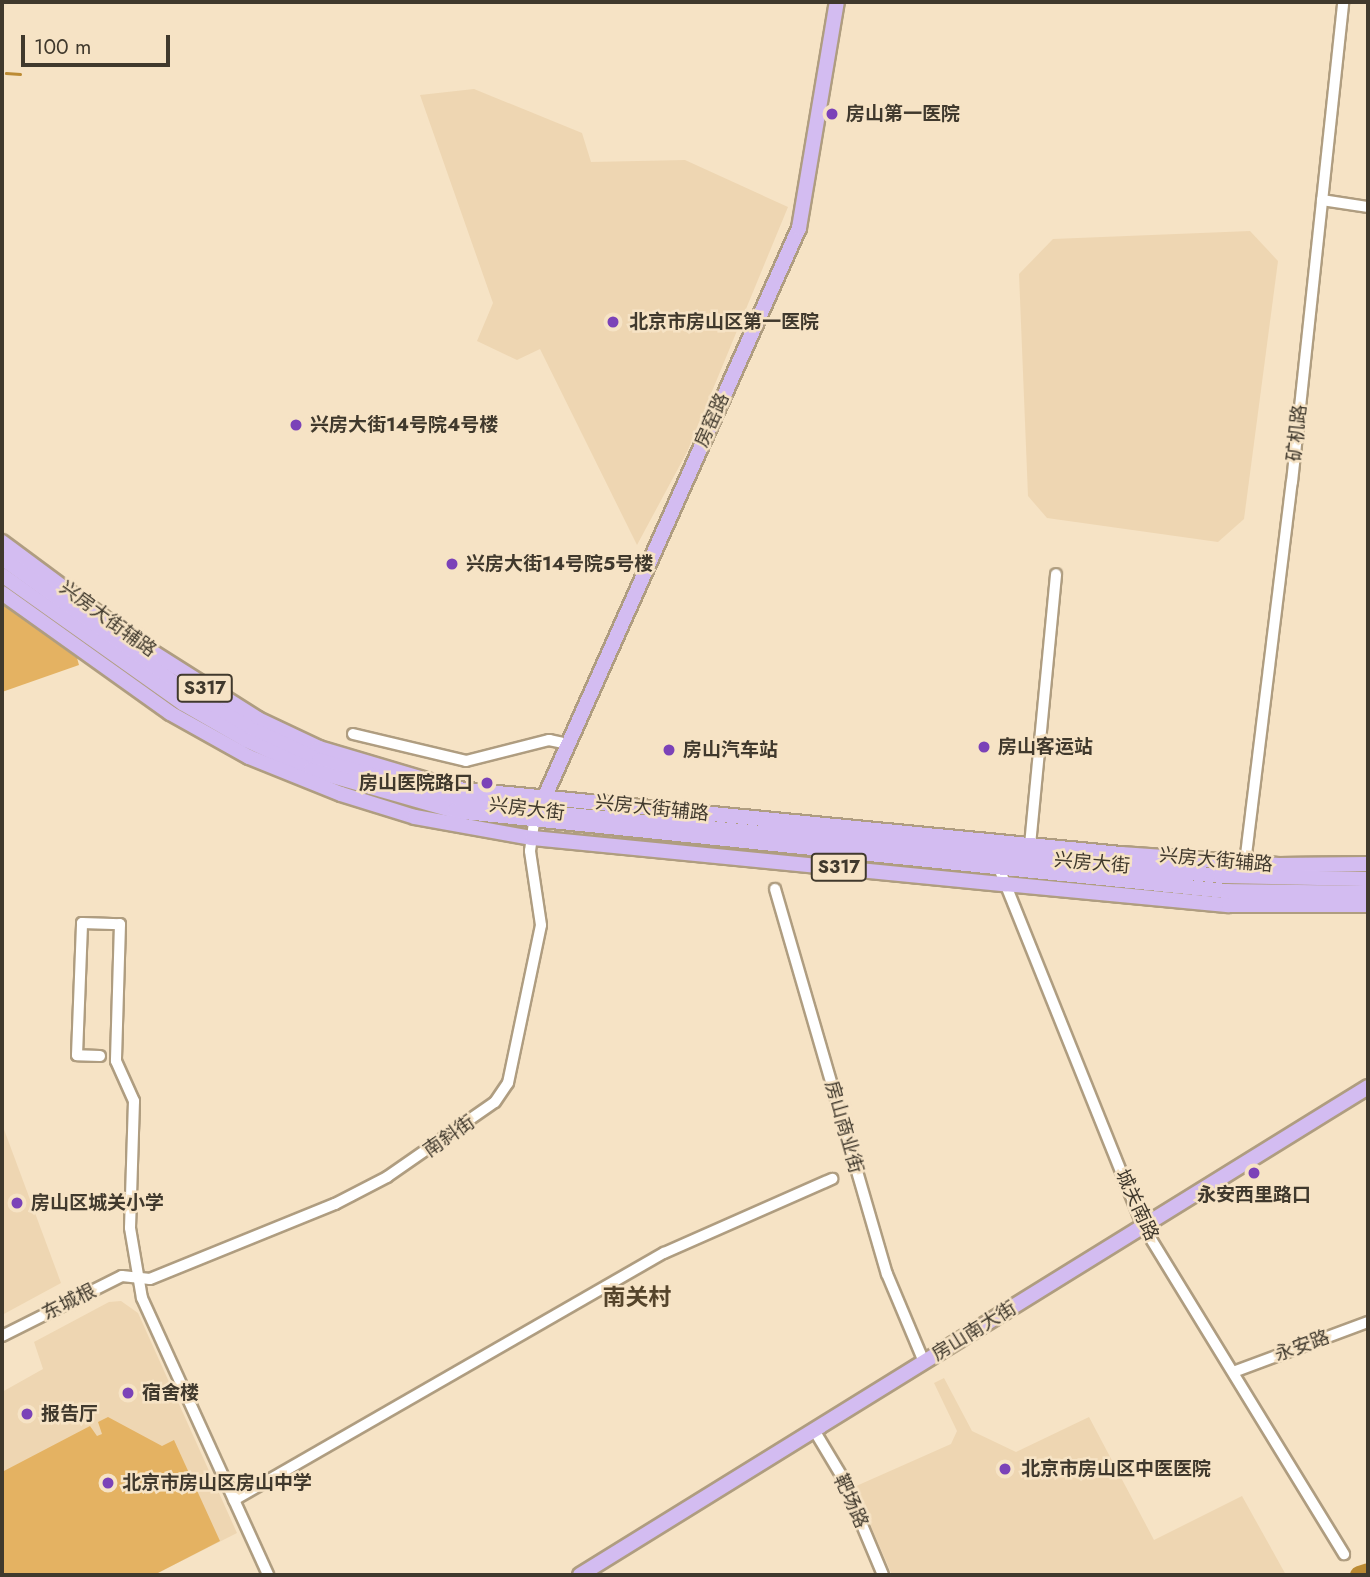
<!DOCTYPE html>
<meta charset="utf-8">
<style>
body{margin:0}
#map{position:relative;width:1370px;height:1577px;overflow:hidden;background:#f6e3c5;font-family:Jost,"Noto Sans SC",sans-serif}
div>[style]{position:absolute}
.built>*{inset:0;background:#eed6b2}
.green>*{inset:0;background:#e4b262}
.stream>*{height:2.5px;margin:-1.25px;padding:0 1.25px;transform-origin:1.25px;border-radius:1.25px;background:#bc8b34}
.river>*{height:18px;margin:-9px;padding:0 9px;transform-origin:9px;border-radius:9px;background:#bc8b34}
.roads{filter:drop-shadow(2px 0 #af9d80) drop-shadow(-2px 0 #af9d80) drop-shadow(0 2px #af9d80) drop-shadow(0 -2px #af9d80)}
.minor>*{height:10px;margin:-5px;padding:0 5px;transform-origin:5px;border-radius:5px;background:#fff}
.major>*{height:14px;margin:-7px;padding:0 7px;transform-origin:7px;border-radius:7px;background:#d3bcf1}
.dots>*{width:19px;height:19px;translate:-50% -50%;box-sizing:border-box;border:4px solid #f6e3c5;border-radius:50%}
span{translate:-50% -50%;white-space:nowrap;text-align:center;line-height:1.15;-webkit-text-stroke:5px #f6e3c5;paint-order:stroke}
.shield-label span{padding:2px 5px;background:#f6e3c5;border:2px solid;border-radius:5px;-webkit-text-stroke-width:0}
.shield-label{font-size:18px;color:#40392d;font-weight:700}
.poi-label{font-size:19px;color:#40392d;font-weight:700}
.left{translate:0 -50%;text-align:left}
.right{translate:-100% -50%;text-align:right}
.street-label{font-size:19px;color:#40392d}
.quarter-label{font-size:23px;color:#55442b;font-weight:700}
.frame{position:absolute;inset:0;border:4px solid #40392d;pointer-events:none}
.scale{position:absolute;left:21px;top:35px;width:149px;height:32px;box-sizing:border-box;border:4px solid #40392d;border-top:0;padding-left:9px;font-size:21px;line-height:24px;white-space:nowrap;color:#40392d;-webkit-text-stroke:5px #f6e3c5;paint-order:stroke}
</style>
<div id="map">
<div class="built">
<div style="clip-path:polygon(474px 89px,582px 133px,591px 162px,685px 160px,788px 207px,687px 452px,637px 545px,540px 349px,517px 360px,477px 341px,493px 303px,420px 95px)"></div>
<div style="clip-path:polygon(1250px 231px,1278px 261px,1244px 519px,1218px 542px,1047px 518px,1028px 496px,1019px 274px,1053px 239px)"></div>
<div style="clip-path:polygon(2px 1124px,61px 1283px,2px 1315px)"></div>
<div style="clip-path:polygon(121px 1301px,138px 1313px,237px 1533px,154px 1575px,2px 1575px,2px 1392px,43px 1369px,34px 1342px,109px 1302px)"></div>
<div style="clip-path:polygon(944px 1378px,972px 1431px,1016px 1452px,1089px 1417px,1154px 1540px,1242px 1496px,1286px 1575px,892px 1575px,854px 1487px,951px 1444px,957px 1431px,934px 1383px)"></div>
</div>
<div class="green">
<div style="clip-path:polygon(2px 603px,77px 658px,79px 665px,2px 692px)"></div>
<div style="clip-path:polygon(108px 1417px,162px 1446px,174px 1440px,220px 1541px,154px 1575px,2px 1575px,2px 1472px,90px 1426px,97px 1436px,102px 1434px,98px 1422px)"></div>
</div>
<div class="stream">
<div style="left:6px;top:73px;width:14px;rotate:4deg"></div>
</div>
<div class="river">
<div style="left:1359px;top:1575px;width:9px;rotate:-18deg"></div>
</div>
<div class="roads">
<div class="minor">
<div style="left:1322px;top:200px;width:47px;rotate:8.7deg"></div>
<div style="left:353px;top:734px;width:116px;rotate:13.4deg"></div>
<div style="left:466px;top:761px;width:86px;rotate:-14.2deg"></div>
<div style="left:549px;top:740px;width:19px;rotate:12deg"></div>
<div style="left:1030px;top:845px;width:272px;rotate:-84.5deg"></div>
<div style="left:1245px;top:863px;width:384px;rotate:-83deg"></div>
<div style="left:1292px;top:482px;width:483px;rotate:-83.9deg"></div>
<div style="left:999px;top:868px;width:386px;rotate:68.1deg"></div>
<div style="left:1143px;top:1226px;width:385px;rotate:58.5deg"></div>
<div style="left:775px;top:889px;width:401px;rotate:73.8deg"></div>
<div style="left:887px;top:1274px;width:95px;rotate:67.2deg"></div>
<div style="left:100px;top:1056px;width:23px;rotate:-178deg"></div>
<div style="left:77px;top:1055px;width:132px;rotate:-87.8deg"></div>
<div style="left:82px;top:923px;width:38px;rotate:2deg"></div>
<div style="left:120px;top:924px;width:137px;rotate:91.7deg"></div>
<div style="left:116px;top:1061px;width:44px;rotate:65.8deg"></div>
<div style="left:134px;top:1101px;width:127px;rotate:91.8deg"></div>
<div style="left:130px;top:1228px;width:71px;rotate:80.3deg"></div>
<div style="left:142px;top:1298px;width:304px;rotate:65.5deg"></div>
<div style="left:2px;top:1336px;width:134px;rotate:-26.6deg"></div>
<div style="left:122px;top:1276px;width:28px;rotate:6deg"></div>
<div style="left:150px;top:1279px;width:200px;rotate:-22.1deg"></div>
<div style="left:335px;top:1204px;width:59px;rotate:-27.4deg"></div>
<div style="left:387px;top:1177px;width:131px;rotate:-34.8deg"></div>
<div style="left:495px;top:1102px;width:23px;rotate:-56deg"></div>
<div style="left:508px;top:1083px;width:161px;rotate:-78.2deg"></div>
<div style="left:541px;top:925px;width:75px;rotate:-98.5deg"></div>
<div style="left:530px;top:851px;width:29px;rotate:-82deg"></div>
<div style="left:1236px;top:1371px;width:141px;rotate:-20.4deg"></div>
<div style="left:814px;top:1430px;width:52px;rotate:59deg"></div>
<div style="left:841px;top:1475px;width:108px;rotate:67.2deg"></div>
<div style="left:234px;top:1500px;width:496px;rotate:-29.9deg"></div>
<div style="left:664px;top:1253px;width:184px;rotate:-23.8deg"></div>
</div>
<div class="major">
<div style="left:2px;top:542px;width:169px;rotate:36.6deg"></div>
<div style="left:138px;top:643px;width:142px;rotate:32.3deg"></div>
<div style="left:258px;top:719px;width:68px;rotate:25.4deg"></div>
<div style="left:319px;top:748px;width:144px;rotate:16.5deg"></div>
<div style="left:457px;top:789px;width:667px;rotate:5.59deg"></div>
<div style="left:1121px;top:854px;width:158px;rotate:4deg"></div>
<div style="left:1279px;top:865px;width:89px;rotate:-0.6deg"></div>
<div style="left:2px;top:558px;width:232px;rotate:35.9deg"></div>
<div style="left:190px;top:694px;width:73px;rotate:29.4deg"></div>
<div style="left:254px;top:730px;width:72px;rotate:24.8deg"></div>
<div style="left:319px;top:760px;width:142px;rotate:15.9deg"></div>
<div style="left:456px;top:799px;width:83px;rotate:9deg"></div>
<div style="left:538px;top:812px;width:686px;rotate:5.35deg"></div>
<div style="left:1221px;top:876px;width:147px;rotate:1.2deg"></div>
<div style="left:2px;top:575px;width:221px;rotate:35.4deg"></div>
<div style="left:182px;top:703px;width:74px;rotate:30deg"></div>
<div style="left:246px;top:740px;width:72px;rotate:24.8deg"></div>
<div style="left:311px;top:770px;width:150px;rotate:15.9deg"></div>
<div style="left:455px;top:811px;width:776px;rotate:5.92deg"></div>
<div style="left:1227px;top:891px;width:141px;rotate:0.8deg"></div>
<div style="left:2px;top:593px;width:206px;rotate:35.5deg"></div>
<div style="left:170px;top:713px;width:90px;rotate:29.1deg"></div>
<div style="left:249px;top:757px;width:99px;rotate:21.9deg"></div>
<div style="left:341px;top:794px;width:77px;rotate:17.3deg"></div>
<div style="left:415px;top:817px;width:119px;rotate:10.2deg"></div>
<div style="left:532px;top:838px;width:475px;rotate:5.6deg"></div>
<div style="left:1005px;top:884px;width:225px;rotate:5.4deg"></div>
<div style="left:1229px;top:905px;width:139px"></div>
<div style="left:541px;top:805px;width:632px;rotate:-65.91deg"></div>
<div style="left:799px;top:228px;width:229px;rotate:-80.5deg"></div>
<div style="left:580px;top:1575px;width:927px;rotate:-31.77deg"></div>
</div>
</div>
<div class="dots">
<div style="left:832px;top:114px;background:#7b42b8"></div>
<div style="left:613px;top:322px;background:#7b42b8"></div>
<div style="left:296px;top:425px;background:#7b42b8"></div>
<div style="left:452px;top:564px;background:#7b42b8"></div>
<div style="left:984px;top:747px;background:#7b42b8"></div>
<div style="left:669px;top:750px;background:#7b42b8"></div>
<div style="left:487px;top:783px;background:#7b42b8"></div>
<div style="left:1254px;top:1173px;background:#7b42b8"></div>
<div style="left:17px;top:1203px;background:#7b42b8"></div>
<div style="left:128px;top:1393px;background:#7b42b8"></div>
<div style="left:27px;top:1414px;background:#7b42b8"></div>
<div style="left:1005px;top:1469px;background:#7b42b8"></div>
<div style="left:108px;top:1483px;background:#7b42b8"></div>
</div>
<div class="shield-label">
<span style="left:205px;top:688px">S317</span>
<span style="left:839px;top:867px">S317</span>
</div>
<div class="poi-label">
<span class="left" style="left:846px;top:114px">房山第一医院</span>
<span class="left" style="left:629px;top:322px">北京市房山区第一医院</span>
<span class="left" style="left:310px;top:425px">兴房大街14号院4号楼</span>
<span class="left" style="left:466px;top:564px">兴房大街14号院5号楼</span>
<span class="left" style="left:998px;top:747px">房山客运站</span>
<span class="left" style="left:683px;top:750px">房山汽车站</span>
<span class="right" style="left:473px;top:783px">房山医院路口</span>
<span style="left:1254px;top:1195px">永安西里路口</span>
<span class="left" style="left:31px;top:1203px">房山区城关小学</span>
<span class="left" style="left:142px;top:1393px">宿舍楼</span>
<span class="left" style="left:41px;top:1414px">报告厅</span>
<span class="left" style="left:1021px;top:1469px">北京市房山区中医医院</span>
<span class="left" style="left:122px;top:1483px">北京市房山区房山中学</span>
</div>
<div class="street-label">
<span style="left:712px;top:420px;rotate:-66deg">房窑路</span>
<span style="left:1297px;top:433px;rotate:-84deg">矿机路</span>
<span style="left:108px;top:619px;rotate:36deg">兴房大街辅路</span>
<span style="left:652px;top:808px;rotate:6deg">兴房大街辅路</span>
<span style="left:527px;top:809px;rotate:7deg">兴房大街</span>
<span style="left:1216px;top:860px;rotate:5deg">兴房大街辅路</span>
<span style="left:1092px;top:863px;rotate:5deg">兴房大街</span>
<span style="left:844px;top:1127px;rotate:74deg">房山商业街</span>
<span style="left:449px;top:1136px;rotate:-35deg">南斜街</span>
<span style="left:1137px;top:1205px;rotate:65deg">城关南路</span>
<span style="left:69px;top:1302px;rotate:-27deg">东城根</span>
<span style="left:974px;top:1331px;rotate:-32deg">房山南大街</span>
<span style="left:1302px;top:1346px;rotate:-20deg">永安路</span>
<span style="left:851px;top:1501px;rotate:66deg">靶场路</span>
</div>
<div class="quarter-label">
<span style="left:637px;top:1297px">南关村</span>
</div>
<div class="frame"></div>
<div class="scale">100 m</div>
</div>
